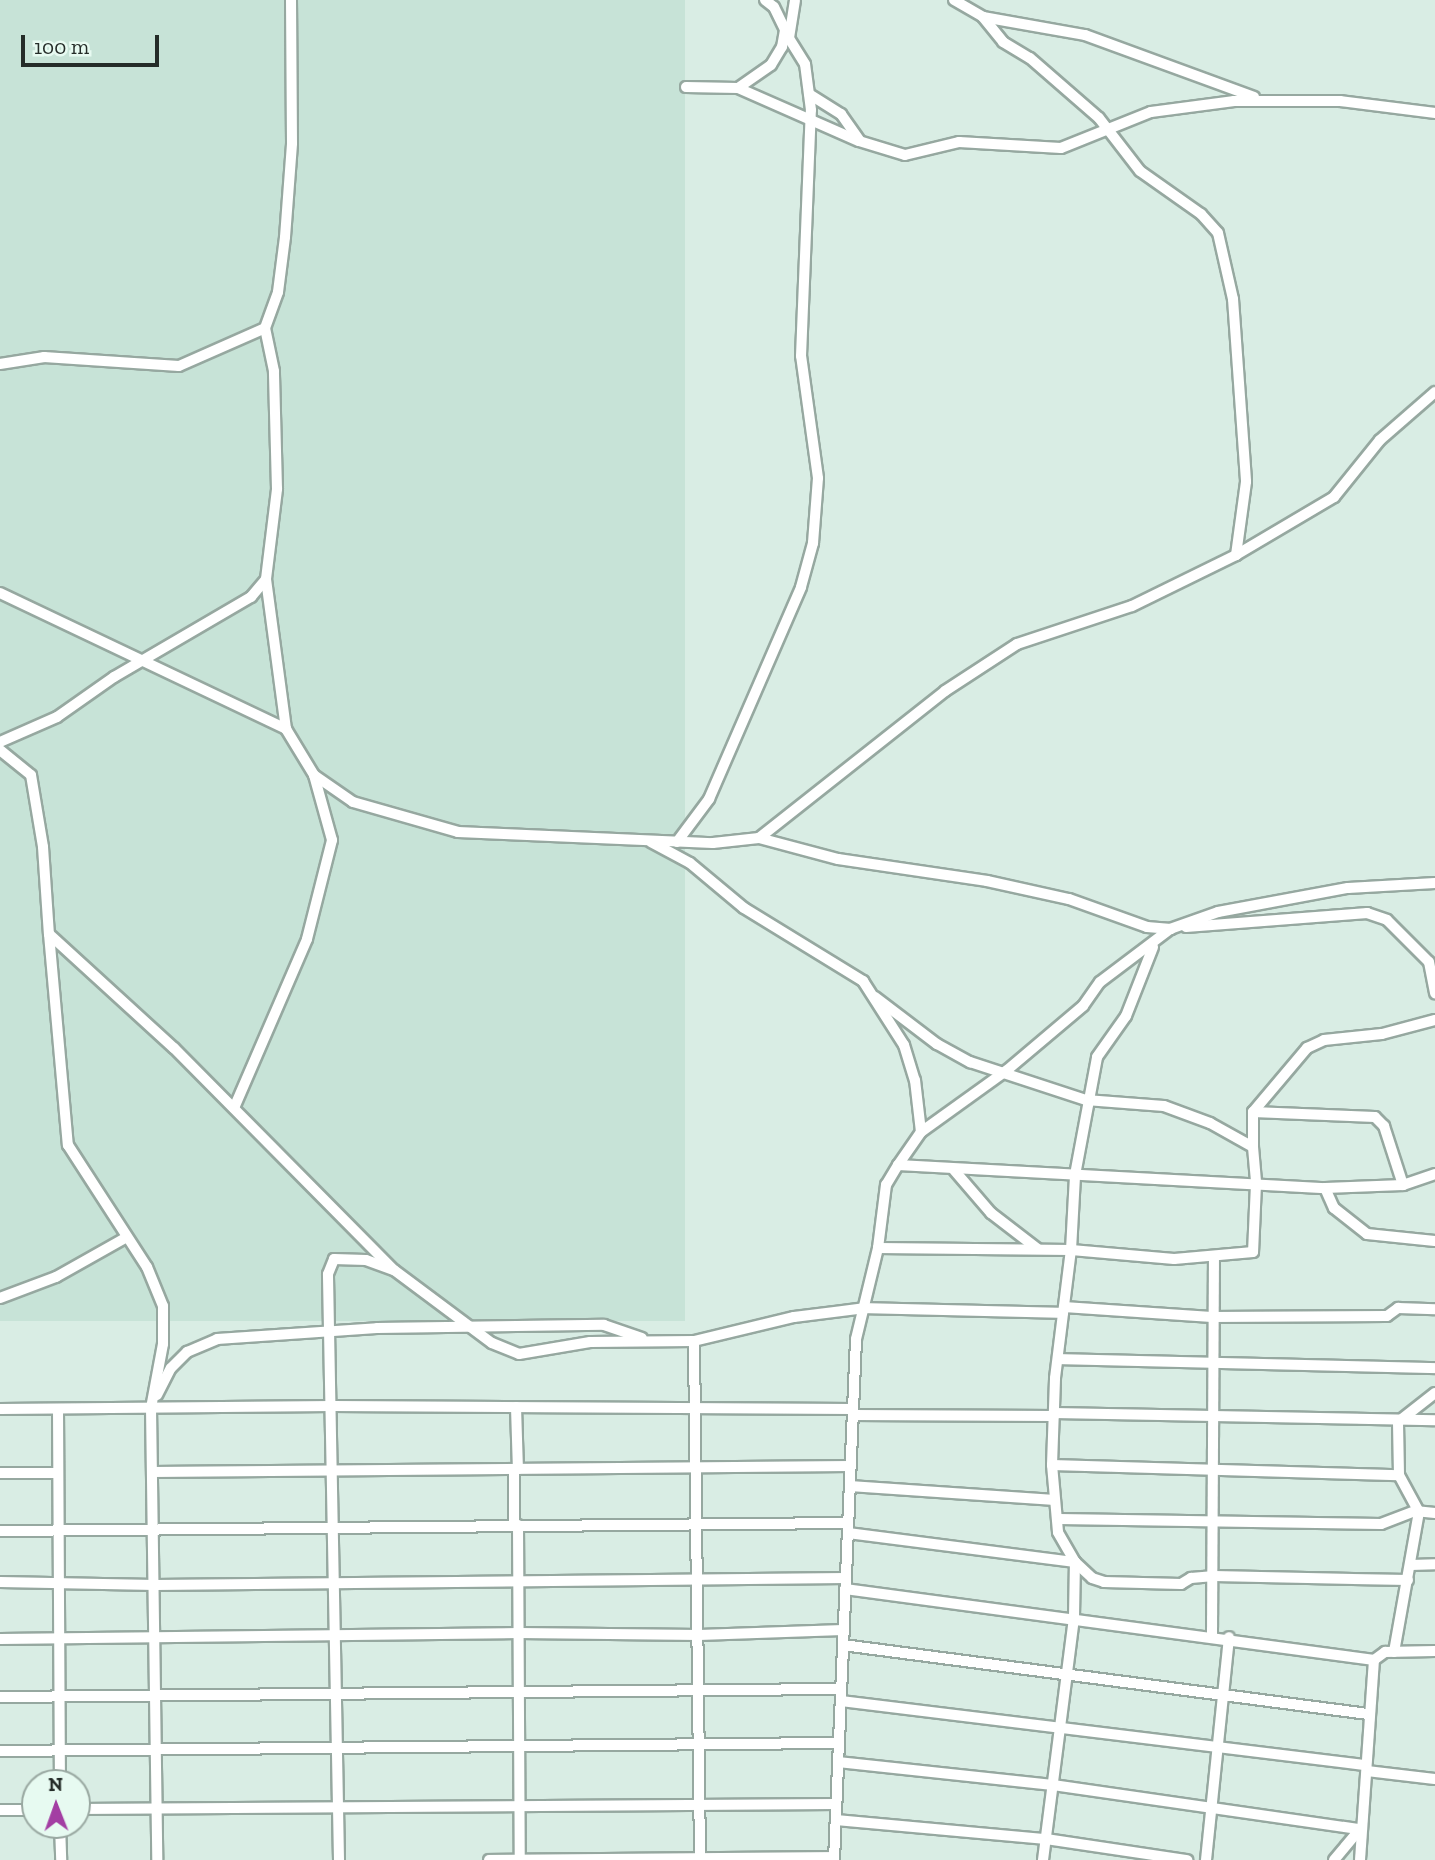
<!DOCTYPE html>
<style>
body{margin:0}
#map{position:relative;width:1435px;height:1860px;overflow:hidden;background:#d9ede4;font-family:"Zilla Slab",serif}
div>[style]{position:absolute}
.built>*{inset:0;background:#c7e3d7;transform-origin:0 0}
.roads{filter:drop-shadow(2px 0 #96a8a0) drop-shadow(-2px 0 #96a8a0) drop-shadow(0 2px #96a8a0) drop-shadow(0 -2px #96a8a0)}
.minor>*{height:10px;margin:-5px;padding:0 5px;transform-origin:5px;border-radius:5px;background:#fff}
span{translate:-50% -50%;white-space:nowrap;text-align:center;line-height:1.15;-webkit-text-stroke:6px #e7faf1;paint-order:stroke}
.north{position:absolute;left:21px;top:1769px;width:70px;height:70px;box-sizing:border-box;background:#e7faf1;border:2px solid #99a8a1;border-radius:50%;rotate:359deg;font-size:19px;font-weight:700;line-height:28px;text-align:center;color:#242c28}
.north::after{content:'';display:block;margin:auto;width:24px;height:32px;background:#a33ea3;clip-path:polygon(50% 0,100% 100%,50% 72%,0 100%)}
.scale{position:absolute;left:21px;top:35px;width:138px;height:32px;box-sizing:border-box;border:4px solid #242c28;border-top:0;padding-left:9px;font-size:21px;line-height:24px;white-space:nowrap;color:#242c28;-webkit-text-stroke:5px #e7faf1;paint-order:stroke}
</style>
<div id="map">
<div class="built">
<div style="left:0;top:0;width:685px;height:1321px"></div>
</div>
<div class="roads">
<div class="minor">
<div style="left:765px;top:0;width:11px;rotate:38deg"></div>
<div style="left:774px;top:7px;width:30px;rotate:64deg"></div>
<div style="left:954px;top:0;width:34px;rotate:30deg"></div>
<div style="left:983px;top:17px;width:32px;rotate:51deg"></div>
<div style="left:1003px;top:42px;width:31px;rotate:31deg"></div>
<div style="left:1030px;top:58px;width:91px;rotate:41deg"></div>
<div style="left:1099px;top:118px;width:67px;rotate:52.3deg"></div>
<div style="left:1140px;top:171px;width:75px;rotate:35.2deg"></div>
<div style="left:1201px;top:214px;width:25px;rotate:48deg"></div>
<div style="left:1218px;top:233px;width:68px;rotate:77.2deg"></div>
<div style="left:1233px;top:299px;width:183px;rotate:85.9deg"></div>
<div style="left:1246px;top:482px;width:74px;rotate:97.8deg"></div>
<div style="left:983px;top:17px;width:104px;rotate:10deg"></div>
<div style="left:1085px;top:35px;width:180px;rotate:20.1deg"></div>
<div style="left:686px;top:87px;width:52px;rotate:1.1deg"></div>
<div style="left:738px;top:88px;width:40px;rotate:-34.9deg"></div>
<div style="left:771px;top:65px;width:21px;rotate:-59deg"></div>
<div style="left:782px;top:47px;width:17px;rotate:-80deg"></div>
<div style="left:738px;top:88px;width:132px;rotate:23.7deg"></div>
<div style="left:859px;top:141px;width:48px;rotate:16.9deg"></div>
<div style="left:905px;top:155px;width:56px;rotate:-13.5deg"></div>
<div style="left:959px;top:142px;width:102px;rotate:3.4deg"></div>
<div style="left:1061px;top:148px;width:97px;rotate:-21.8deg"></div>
<div style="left:1151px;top:112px;width:84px;rotate:-7.5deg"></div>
<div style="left:1234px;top:101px;width:106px"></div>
<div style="left:1340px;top:101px;width:96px;rotate:7.2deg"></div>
<div style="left:809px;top:94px;width:38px;rotate:32deg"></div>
<div style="left:841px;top:114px;width:32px;rotate:55deg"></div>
<div style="left:0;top:364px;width:45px;rotate:-9deg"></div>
<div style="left:44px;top:357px;width:135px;rotate:3.8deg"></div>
<div style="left:179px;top:366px;width:94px;rotate:-23.8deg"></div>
<div style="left:0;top:593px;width:317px;rotate:25.4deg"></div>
<div style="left:0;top:742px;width:62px;rotate:-23.7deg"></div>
<div style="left:57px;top:717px;width:70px;rotate:-35.1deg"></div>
<div style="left:114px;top:677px;width:159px;rotate:-30.3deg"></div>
<div style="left:251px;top:597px;width:23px;rotate:-50deg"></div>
<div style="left:0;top:750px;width:40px;rotate:39deg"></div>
<div style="left:31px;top:775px;width:73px;rotate:80.5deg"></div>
<div style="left:43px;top:847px;width:87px;rotate:86.1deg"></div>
<div style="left:49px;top:934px;width:169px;rotate:42.4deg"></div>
<div style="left:174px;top:1048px;width:310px;rotate:45.3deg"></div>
<div style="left:314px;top:775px;width:47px;rotate:34.7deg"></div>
<div style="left:353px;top:802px;width:109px;rotate:15.9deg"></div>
<div style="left:458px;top:832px;width:255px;rotate:2.5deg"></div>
<div style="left:713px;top:843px;width:46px;rotate:-6.2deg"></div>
<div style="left:759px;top:838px;width:237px;rotate:-38.3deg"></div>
<div style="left:945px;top:691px;width:86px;rotate:-33.1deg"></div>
<div style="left:1017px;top:644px;width:121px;rotate:-18.3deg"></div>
<div style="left:1132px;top:606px;width:116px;rotate:-26.1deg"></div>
<div style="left:1236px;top:555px;width:114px;rotate:-30.6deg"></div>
<div style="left:1334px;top:497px;width:73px;rotate:-51.1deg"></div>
<div style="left:1380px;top:440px;width:73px;rotate:-41.1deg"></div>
<div style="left:759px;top:838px;width:82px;rotate:14.9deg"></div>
<div style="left:838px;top:859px;width:151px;rotate:8.4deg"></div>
<div style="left:987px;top:881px;width:84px;rotate:12.4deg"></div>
<div style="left:1069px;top:899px;width:83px;rotate:19.7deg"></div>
<div style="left:1147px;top:927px;width:24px;rotate:5deg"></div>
<div style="left:651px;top:842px;width:44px;rotate:28.3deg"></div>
<div style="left:690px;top:863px;width:70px;rotate:39.8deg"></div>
<div style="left:744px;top:908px;width:140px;rotate:31.5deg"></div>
<div style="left:863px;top:981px;width:76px;rotate:57.4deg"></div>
<div style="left:904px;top:1045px;width:37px;rotate:73deg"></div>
<div style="left:915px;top:1080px;width:52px;rotate:83.4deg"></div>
<div style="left:677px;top:842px;width:54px;rotate:-53.3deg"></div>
<div style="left:709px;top:799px;width:231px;rotate:-66.5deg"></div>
<div style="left:801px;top:587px;width:46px;rotate:-74.7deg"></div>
<div style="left:813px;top:543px;width:65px;rotate:-85.6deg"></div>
<div style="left:818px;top:478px;width:123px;rotate:-97.9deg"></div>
<div style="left:801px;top:356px;width:246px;rotate:-87.7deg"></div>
<div style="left:811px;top:110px;width:46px;rotate:-97.4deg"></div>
<div style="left:805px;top:64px;width:31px;rotate:-122deg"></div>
<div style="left:789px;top:38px;width:38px;rotate:-81deg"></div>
<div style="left:1186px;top:927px;width:182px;rotate:-4.4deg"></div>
<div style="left:1367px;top:913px;width:21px;rotate:19deg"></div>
<div style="left:1387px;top:920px;width:59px;rotate:45deg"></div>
<div style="left:1429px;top:962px;width:32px;rotate:79deg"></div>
<div style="left:49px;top:934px;width:212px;rotate:84.9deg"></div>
<div style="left:68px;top:1145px;width:145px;rotate:57.1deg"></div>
<div style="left:147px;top:1267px;width:42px;rotate:67.7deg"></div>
<div style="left:163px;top:1306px;width:38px;rotate:90deg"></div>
<div style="left:163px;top:1344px;width:65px;rotate:100.6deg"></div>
<div style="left:151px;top:1408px;width:452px;rotate:89.2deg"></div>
<div style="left:875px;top:997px;width:78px;rotate:37.2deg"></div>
<div style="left:937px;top:1044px;width:38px;rotate:29deg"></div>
<div style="left:970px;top:1062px;width:122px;rotate:18.1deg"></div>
<div style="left:1086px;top:1100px;width:78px;rotate:4.4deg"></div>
<div style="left:1164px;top:1106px;width:49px;rotate:20.3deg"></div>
<div style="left:1210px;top:1123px;width:49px;rotate:29.2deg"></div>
<div style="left:1253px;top:1147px;width:37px;rotate:85deg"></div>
<div style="left:1256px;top:1184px;width:68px;rotate:92.5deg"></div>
<div style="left:1253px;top:1252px;width:79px;rotate:174.9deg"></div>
<div style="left:1174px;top:1259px;width:103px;rotate:-175deg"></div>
<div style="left:1071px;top:1250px;width:193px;rotate:-179.4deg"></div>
<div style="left:234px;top:1108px;width:184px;rotate:-66.6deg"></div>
<div style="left:307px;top:939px;width:102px;rotate:-75.8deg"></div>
<div style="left:332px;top:840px;width:67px;rotate:-105.5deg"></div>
<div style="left:314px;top:775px;width:54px;rotate:-121.3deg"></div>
<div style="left:286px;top:729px;width:151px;rotate:-97.6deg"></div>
<div style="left:266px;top:579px;width:91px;rotate:-83deg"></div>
<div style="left:277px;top:489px;width:118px;rotate:-91.5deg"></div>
<div style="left:274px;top:371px;width:44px;rotate:-101.8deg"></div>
<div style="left:265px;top:328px;width:38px;rotate:-70deg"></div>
<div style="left:278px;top:292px;width:55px;rotate:-82.7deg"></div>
<div style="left:285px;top:237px;width:94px;rotate:-85.7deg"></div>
<div style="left:292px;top:143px;width:143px;rotate:-90.4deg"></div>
<div style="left:1253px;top:1112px;width:122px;rotate:2.3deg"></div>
<div style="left:1375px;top:1117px;width:13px;rotate:45deg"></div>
<div style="left:1384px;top:1126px;width:62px;rotate:72.1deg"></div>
<div style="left:1253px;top:1147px;width:35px;rotate:-90deg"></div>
<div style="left:1253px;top:1112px;width:84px;rotate:-49.8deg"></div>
<div style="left:1307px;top:1048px;width:19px;rotate:-25deg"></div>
<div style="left:1324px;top:1040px;width:58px;rotate:-5.9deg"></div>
<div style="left:1382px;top:1034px;width:55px;rotate:-14.8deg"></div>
<div style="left:898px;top:1165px;width:428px;rotate:3.1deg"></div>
<div style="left:1325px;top:1188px;width:78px;rotate:-2.2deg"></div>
<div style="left:1403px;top:1185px;width:34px;rotate:-19deg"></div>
<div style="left:954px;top:1170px;width:57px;rotate:49.3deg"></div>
<div style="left:991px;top:1213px;width:59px;rotate:37.5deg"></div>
<div style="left:1325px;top:1188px;width:22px;rotate:66deg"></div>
<div style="left:1334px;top:1208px;width:42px;rotate:38.2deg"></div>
<div style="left:1367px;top:1234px;width:68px;rotate:5.9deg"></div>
<div style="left:0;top:1298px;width:60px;rotate:-20.6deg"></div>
<div style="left:56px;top:1277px;width:81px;rotate:-29.4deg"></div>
<div style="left:1064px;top:1307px;width:148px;rotate:3.9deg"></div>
<div style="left:1212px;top:1317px;width:175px;rotate:-0.3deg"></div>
<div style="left:1387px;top:1316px;width:14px;rotate:-36deg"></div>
<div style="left:1398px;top:1308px;width:37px;rotate:2deg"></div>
<div style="left:694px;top:1341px;width:519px;rotate:89.34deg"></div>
<div style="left:1060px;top:1359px;width:375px;rotate:1.4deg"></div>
<div style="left:157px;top:1395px;width:30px;rotate:-63deg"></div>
<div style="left:171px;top:1368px;width:23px;rotate:-45deg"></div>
<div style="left:187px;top:1352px;width:33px;rotate:-23deg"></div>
<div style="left:217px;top:1339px;width:160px;rotate:-3.9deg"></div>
<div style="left:377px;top:1328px;width:227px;rotate:-0.8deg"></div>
<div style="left:604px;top:1325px;width:40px;rotate:18.9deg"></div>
<div style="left:516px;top:1407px;width:62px;rotate:88.2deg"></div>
<div style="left:0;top:1409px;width:333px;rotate:-0.5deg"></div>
<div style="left:333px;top:1406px;width:520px;rotate:0.33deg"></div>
<div style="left:58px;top:1409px;width:374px;rotate:89.7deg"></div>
<div style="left:1054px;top:1413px;width:381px;rotate:1.1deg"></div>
<div style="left:853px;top:1415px;width:201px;rotate:0.3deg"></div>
<div style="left:1052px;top:1465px;width:347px;rotate:1.7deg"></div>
<div style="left:514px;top:1470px;width:55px;rotate:90deg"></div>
<div style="left:152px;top:1472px;width:698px;rotate:-0.49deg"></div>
<div style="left:0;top:1473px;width:58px"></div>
<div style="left:851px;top:1486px;width:203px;rotate:3.9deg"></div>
<div style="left:1059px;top:1519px;width:322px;rotate:0.9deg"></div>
<div style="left:1381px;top:1524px;width:36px;rotate:-21deg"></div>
<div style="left:1415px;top:1511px;width:20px;rotate:6deg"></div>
<div style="left:518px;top:1525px;width:335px;rotate:89.7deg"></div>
<div style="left:0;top:1531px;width:848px;rotate:-0.54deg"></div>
<div style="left:848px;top:1533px;width:229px;rotate:7.3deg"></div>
<div style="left:1075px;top:1562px;width:23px;rotate:43deg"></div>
<div style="left:1092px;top:1578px;width:13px;rotate:18deg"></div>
<div style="left:1104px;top:1582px;width:77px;rotate:1.5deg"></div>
<div style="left:1181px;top:1584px;width:12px;rotate:-31deg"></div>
<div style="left:1191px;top:1578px;width:23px;rotate:-5deg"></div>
<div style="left:1214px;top:1576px;width:194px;rotate:1.2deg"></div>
<div style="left:1411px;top:1565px;width:24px;rotate:-2deg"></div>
<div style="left:0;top:1582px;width:155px;rotate:1.1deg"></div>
<div style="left:155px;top:1585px;width:691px;rotate:-0.58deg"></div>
<div style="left:845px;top:1589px;width:534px;rotate:7.64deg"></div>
<div style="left:1374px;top:1660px;width:14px;rotate:-36deg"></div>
<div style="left:1385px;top:1652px;width:50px;rotate:-1.1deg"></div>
<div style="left:1212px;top:1635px;width:379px;rotate:-89.7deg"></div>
<div style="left:0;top:1639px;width:519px;rotate:-0.66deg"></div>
<div style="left:519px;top:1633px;width:180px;rotate:0.6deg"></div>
<div style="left:699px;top:1635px;width:144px;rotate:-2deg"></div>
<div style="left:843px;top:1645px;width:530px;rotate:7.49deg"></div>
<div style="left:1394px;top:1652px;width:142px;rotate:-79.9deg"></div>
<div style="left:1419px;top:1512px;width:42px;rotate:-118.4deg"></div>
<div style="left:1399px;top:1475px;width:53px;rotate:-91.1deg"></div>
<div style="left:1398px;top:1422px;width:47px;rotate:-38.1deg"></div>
<div style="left:0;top:1697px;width:841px;rotate:-0.55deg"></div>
<div style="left:841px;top:1701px;width:527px;rotate:6.98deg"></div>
<div style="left:0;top:1751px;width:839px;rotate:-0.55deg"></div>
<div style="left:838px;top:1762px;width:216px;rotate:6.1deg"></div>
<div style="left:1053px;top:1785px;width:310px;rotate:8.2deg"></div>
<div style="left:1367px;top:1771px;width:68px;rotate:6.7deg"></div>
<div style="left:77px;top:1809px;width:759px;rotate:-0.38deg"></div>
<div style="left:0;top:1810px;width:35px"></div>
<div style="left:836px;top:1820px;width:211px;rotate:5.2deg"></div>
<div style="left:1046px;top:1839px;width:143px;rotate:8.5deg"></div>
<div style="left:60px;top:1825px;width:35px;rotate:88deg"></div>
<div style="left:339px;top:1860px;width:586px;rotate:-91.08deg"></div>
<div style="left:328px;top:1274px;width:16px;rotate:-68deg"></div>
<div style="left:334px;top:1259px;width:32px;rotate:2deg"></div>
<div style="left:366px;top:1260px;width:30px;rotate:20deg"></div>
<div style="left:394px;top:1270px;width:122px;rotate:36.7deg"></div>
<div style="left:492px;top:1343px;width:29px;rotate:22deg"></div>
<div style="left:519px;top:1354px;width:72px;rotate:-9.6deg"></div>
<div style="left:590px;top:1342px;width:104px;rotate:-0.6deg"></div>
<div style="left:694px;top:1341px;width:103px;rotate:-13.5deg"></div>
<div style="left:794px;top:1317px;width:72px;rotate:-7.2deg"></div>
<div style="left:865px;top:1308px;width:198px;rotate:1.4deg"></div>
<div style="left:489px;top:1860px;width:345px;rotate:-0.5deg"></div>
<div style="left:834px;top:1860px;width:521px;rotate:-87.58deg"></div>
<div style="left:856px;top:1339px;width:94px;rotate:-76.4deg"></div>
<div style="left:878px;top:1248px;width:64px;rotate:-82.8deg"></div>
<div style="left:886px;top:1185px;width:23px;rotate:-59deg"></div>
<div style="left:898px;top:1165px;width:40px;rotate:-55.1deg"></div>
<div style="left:921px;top:1132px;width:105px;rotate:-35.7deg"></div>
<div style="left:1006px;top:1071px;width:101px;rotate:-40.2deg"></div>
<div style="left:1083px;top:1006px;width:29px;rotate:-55deg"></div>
<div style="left:1100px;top:982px;width:88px;rotate:-37.1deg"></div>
<div style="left:1170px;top:929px;width:51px;rotate:-19.5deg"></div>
<div style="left:1218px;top:912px;width:132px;rotate:-10.5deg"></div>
<div style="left:1348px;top:888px;width:87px;rotate:-3.3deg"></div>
<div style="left:1043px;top:1860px;width:245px;rotate:-82.7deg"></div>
<div style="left:1074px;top:1617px;width:55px;rotate:-89deg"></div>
<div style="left:1075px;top:1562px;width:34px;rotate:-120deg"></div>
<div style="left:1058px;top:1532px;width:67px;rotate:-95.1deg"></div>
<div style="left:1052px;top:1465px;width:87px;rotate:-88deg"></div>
<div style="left:1055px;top:1378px;width:129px;rotate:-82.9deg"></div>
<div style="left:1071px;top:1250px;width:75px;rotate:-86.9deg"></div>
<div style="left:1075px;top:1175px;width:120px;rotate:-79.4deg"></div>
<div style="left:1097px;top:1057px;width:50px;rotate:-54.7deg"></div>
<div style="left:1126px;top:1016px;width:74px;rotate:-68.6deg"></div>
<div style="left:1206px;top:1860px;width:224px;rotate:-84.1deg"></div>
<div style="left:1334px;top:1860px;width:40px;rotate:-50deg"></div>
<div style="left:1360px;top:1860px;width:200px;rotate:-86deg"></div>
</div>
</div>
<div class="north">N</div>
<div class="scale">100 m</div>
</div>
